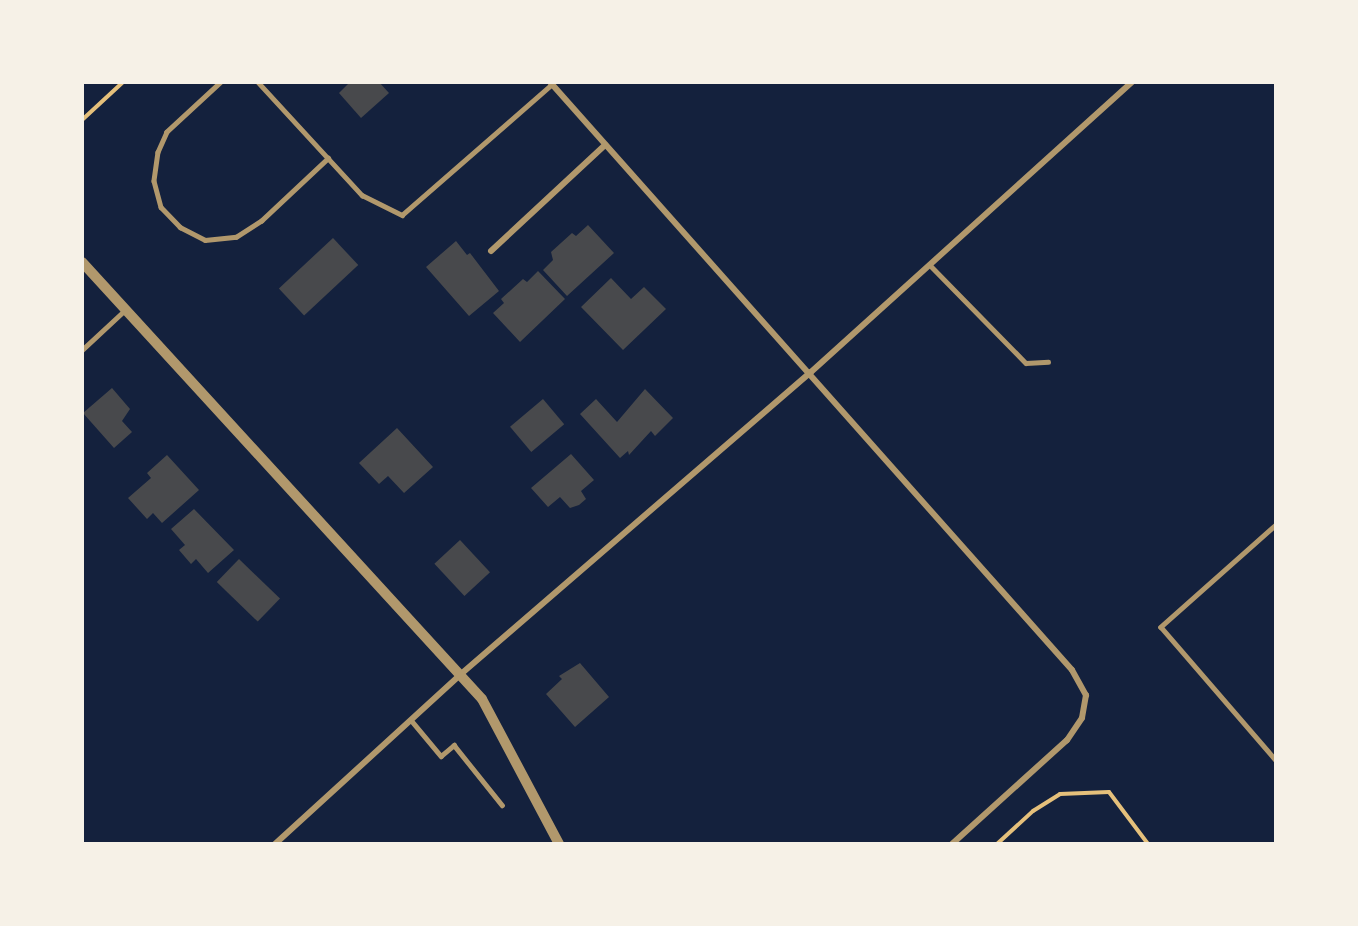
<!DOCTYPE html>
<style>
body{margin:0}
#map{position:relative;width:1358px;height:926px;overflow:hidden;background:#14213d;font-family:Barlow,sans-serif}
div>[style]{position:absolute}
.building>*{inset:0;background:#48494c;transform-origin:0 0}
.path>*{height:4px;margin:-2px;padding:0 2px;transform-origin:2px;border-radius:2px;background:#e5c07b}
.service>*{height:4.5px;margin:-2.25px;padding:0 2.25px;transform-origin:2.25px;border-radius:2.25px;background:#b1986c}
.minor>*{height:6px;margin:-3px;padding:0 3px;transform-origin:3px;border-radius:3px;background:#b1986c}
.tertiary>*{height:10px;margin:-5px;padding:0 5px;transform-origin:5px;border-radius:5px;background:#b1986c}
span{translate:-50% -50%;white-space:nowrap;text-align:center;line-height:1.15;-webkit-text-stroke:4.5px #f6f1e7;paint-order:stroke}
.frame{position:absolute;inset:0;border:84px solid #f6f1e7;pointer-events:none}
</style>
<div id="map">
<div class="building">
<div style="clip-path:polygon(350px 82px,379px 82px,389px 93px,361px 118px,339px 93px)"></div>
<div style="clip-path:polygon(588px 225px,614px 253px,567px 296px,543px 270px,553px 260px,551px 252px,572px 233px,576px 236px)"></div>
<div style="left:333px;top:238px;width:37px;height:74px;rotate:47deg"></div>
<div style="clip-path:polygon(456px 241px,467px 255px,470px 253px,499px 291px,469px 316px,426px 267px)"></div>
<div style="clip-path:polygon(538px 271px,565px 299px,520px 342px,493px 313px,504px 303px,501px 299px,523px 279px,527px 282px)"></div>
<div style="clip-path:polygon(611px 278px,631px 299px,644px 287px,666px 309px,623px 350px,581px 307px)"></div>
<div style="clip-path:polygon(112px 388px,130px 409px,122px 421px,132px 432px,114px 448px,83px 413px)"></div>
<div style="clip-path:polygon(645px 389px,673px 418px,655px 436px,651px 431px,629px 455px,628px 451px,620px 458px,580px 414px,596px 399px,617px 422px)"></div>
<div style="left:543px;top:399px;width:33px;height:43px;rotate:50deg"></div>
<div style="clip-path:polygon(397px 428px,433px 467px,404px 493px,388px 476px,379px 484px,359px 463px)"></div>
<div style="clip-path:polygon(571px 454px,594px 480px,581px 491px,586px 499px,579px 505px,570px 508px,560px 497px,548px 507px,531px 488px)"></div>
<div style="clip-path:polygon(167px 455px,199px 490px,162px 523px,153px 513px,147px 519px,128px 498px,151px 478px,147px 473px)"></div>
<div style="clip-path:polygon(194px 509px,234px 550px,208px 573px,196px 559px,191px 564px,179px 550px,185px 545px,171px 529px)"></div>
<div style="left:460px;top:540px;width:44px;height:35px;rotate:47deg"></div>
<div style="left:239px;top:559px;width:57px;height:32px;rotate:44deg"></div>
<div style="clip-path:polygon(580px 663px,609px 697px,575px 727px,546px 694px,562px 679px,559px 676px)"></div>
</div>
<div class="path">
<div style="left:82px;top:120px;width:56px;rotate:-42.8deg"></div>
<div style="left:997px;top:844px;width:49px;rotate:-42.5deg"></div>
<div style="left:1033px;top:811px;width:32px;rotate:-32deg"></div>
<div style="left:1060px;top:794px;width:49px;rotate:-2.3deg"></div>
<div style="left:1109px;top:792px;width:65px;rotate:53.1deg"></div>
</div>
<div class="service">
<div style="left:221px;top:82px;width:74px;rotate:137.2deg"></div>
<div style="left:167px;top:132px;width:22px;rotate:114deg"></div>
<div style="left:158px;top:152px;width:29px;rotate:98deg"></div>
<div style="left:154px;top:181px;width:27px;rotate:75deg"></div>
<div style="left:161px;top:207px;width:28px;rotate:46deg"></div>
<div style="left:180px;top:227px;width:28px;rotate:27deg"></div>
<div style="left:205px;top:240px;width:31px;rotate:-6deg"></div>
<div style="left:236px;top:237px;width:30px;rotate:-33deg"></div>
<div style="left:261px;top:221px;width:92px;rotate:-43.2deg"></div>
<div style="left:258px;top:82px;width:154px;rotate:47.4deg"></div>
<div style="left:362px;top:195px;width:45px;rotate:26.6deg"></div>
<div style="left:402px;top:215px;width:198px;rotate:-41.1deg"></div>
<div style="left:930px;top:265px;width:137px;rotate:45.6deg"></div>
<div style="left:1026px;top:363px;width:22px;rotate:-3deg"></div>
<div style="left:82px;top:350px;width:57px;rotate:-42.9deg"></div>
<div style="left:1276px;top:525px;width:154px;rotate:138.4deg"></div>
<div style="left:1161px;top:627px;width:176px;rotate:49.2deg"></div>
<div style="left:411px;top:720px;width:47px;rotate:50.2deg"></div>
<div style="left:441px;top:756px;width:17px;rotate:-40deg"></div>
<div style="left:454px;top:745px;width:77px;rotate:51.3deg"></div>
</div>
<div class="minor">
<div style="left:550px;top:82px;width:786px;rotate:48.4deg"></div>
<div style="left:1072px;top:670px;width:29px;rotate:61deg"></div>
<div style="left:1086px;top:695px;width:23px;rotate:100deg"></div>
<div style="left:1082px;top:718px;width:27px;rotate:124deg"></div>
<div style="left:1067px;top:740px;width:155px;rotate:137.9deg"></div>
<div style="left:491px;top:251px;width:156px;rotate:-42.9deg"></div>
<div style="left:275px;top:844px;width:252px;rotate:-42.4deg"></div>
<div style="left:461px;top:674px;width:462px;rotate:-40.8deg"></div>
<div style="left:811px;top:372px;width:433px;rotate:-42.1deg"></div>
</div>
<div class="tertiary">
<div style="left:82px;top:262px;width:592px;rotate:47.53deg"></div>
<div style="left:482px;top:699px;width:164px;rotate:62deg"></div>
</div>
<div class="frame"></div>
</div>
